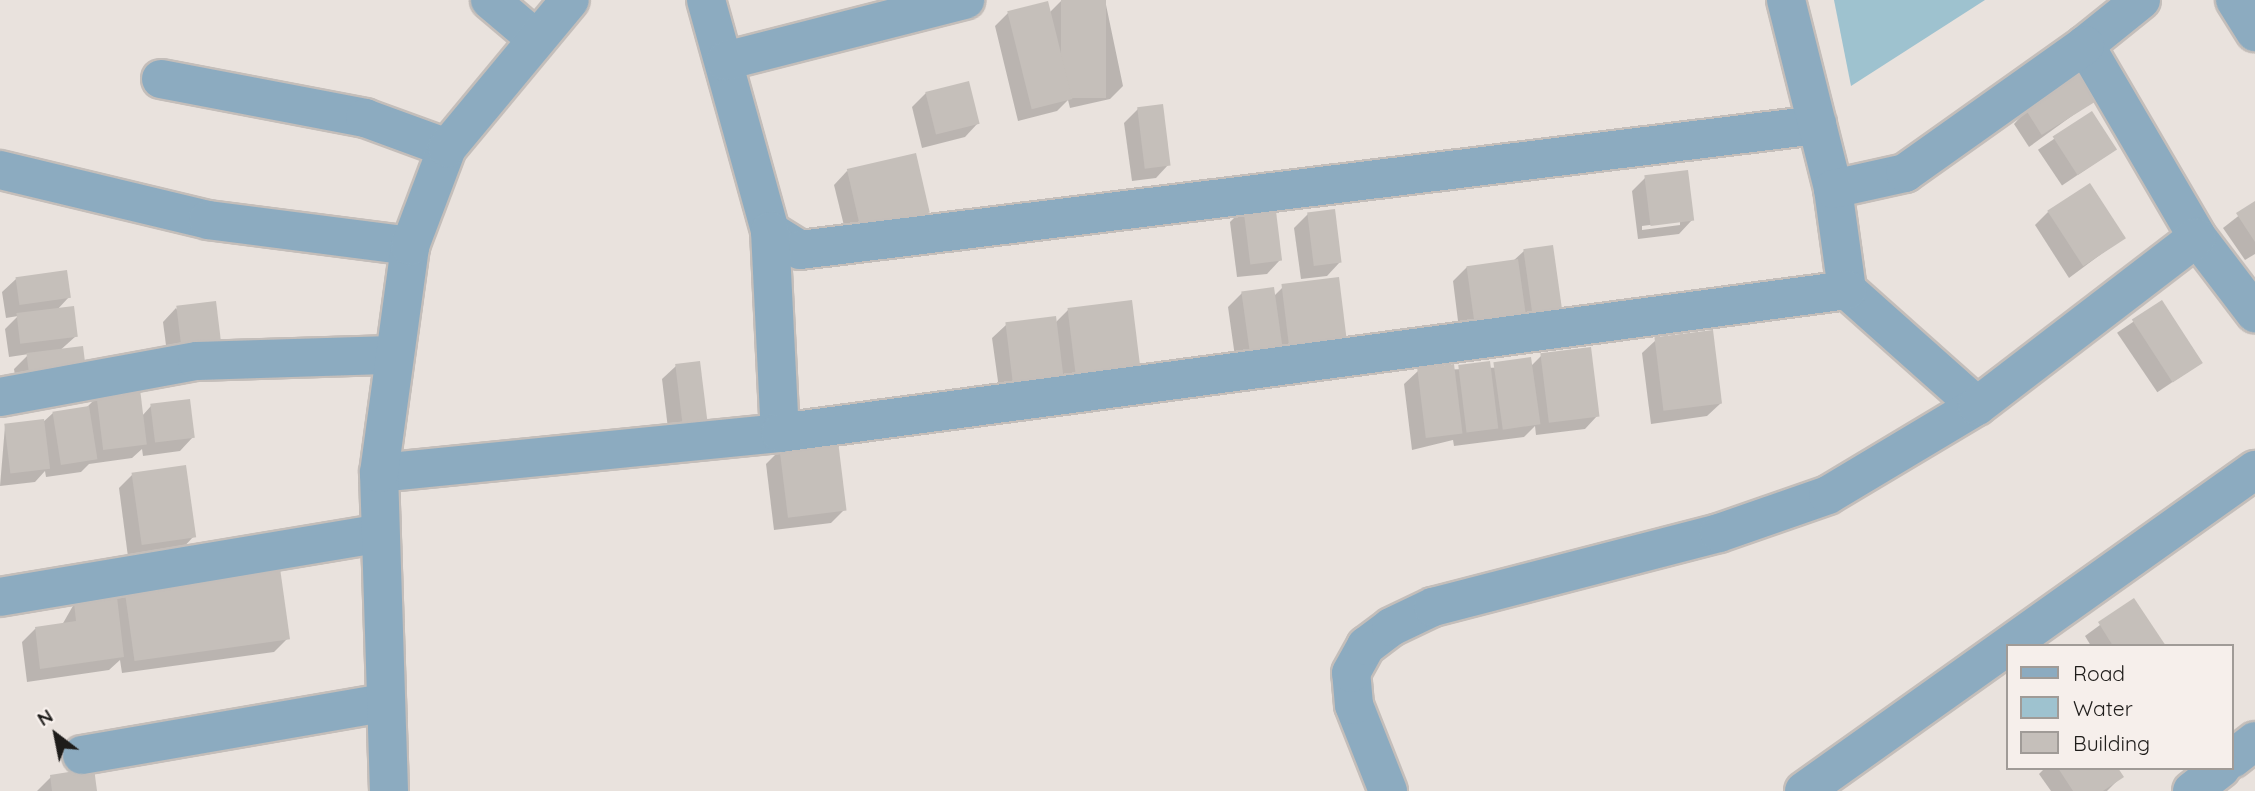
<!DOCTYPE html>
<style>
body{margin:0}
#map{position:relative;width:2255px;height:791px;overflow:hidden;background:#e9e2dd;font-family:Quicksand,sans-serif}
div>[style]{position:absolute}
.water>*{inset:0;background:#9ec2cf}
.shadow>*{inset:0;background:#0003;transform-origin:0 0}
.building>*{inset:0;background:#c5bfba;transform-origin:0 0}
.roads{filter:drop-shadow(2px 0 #c4beba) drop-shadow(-2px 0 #c4beba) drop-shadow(0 2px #c4beba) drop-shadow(0 -2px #c4beba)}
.minor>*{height:38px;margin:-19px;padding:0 19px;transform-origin:19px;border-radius:19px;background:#8cabc0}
span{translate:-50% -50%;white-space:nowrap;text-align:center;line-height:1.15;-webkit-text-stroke:5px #f6efeb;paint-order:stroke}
.legend{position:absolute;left:2006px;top:644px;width:228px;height:126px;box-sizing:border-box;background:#f6efeb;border:2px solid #a09b97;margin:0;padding:9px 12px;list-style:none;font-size:21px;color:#1e1c1a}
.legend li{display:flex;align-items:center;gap:14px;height:35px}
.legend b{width:35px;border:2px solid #a09b97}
.north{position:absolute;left:21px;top:700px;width:70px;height:70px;-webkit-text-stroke:5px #f6efeb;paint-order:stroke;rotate:328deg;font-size:19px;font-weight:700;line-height:28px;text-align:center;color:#1e1c1a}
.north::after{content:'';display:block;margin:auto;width:24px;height:32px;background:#1e1c1a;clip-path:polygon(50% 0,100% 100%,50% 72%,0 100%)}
</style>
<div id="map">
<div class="water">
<div style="clip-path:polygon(1834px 0,1985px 0,1851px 86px)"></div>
</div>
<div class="shadow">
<div style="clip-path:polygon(1062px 0,1105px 0,1123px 86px,1110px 99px,1070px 108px,1068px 100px,1057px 111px,1018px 121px,995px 26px,1008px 13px,1049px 13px)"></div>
<div style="clip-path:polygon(926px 93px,978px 123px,965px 137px,922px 148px,912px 107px)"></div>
<div style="clip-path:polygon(2094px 100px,2029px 147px,2014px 124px,2027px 110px)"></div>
<div style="clip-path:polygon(1138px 109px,1169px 164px,1156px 178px,1132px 181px,1124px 123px)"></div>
<div style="left:2091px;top:114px;width:43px;height:64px;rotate:56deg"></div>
<div style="clip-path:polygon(847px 171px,928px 211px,915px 225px,848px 242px,834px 185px)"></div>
<div style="clip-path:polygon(evenodd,1645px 178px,1692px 220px,1679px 234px,1638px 239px,1632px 191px,1645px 178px,1680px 221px,1680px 225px,1642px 230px,1642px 226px,1680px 221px)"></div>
<div style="clip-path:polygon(2255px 203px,2255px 254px,2245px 260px,2223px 228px)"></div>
<div style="clip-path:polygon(1243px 209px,1280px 260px,1267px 274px,1237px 277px,1230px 222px)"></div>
<div style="clip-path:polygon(2048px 212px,2124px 237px,2069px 278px,2035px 225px)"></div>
<div style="clip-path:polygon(1308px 214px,1340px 262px,1327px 276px,1301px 279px,1294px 228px)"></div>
<div style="clip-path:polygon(1524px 251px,1561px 317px,1461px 345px,1453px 281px,1467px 267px,1513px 261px)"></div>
<div style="clip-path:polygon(16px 279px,69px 297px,56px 311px,76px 336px,17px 389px,14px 369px,29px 354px,9px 357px,5px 329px,18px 316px,6px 318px,2px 292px)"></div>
<div style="clip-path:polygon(1283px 287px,1345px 342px,1237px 371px,1228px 307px,1242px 293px,1273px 297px)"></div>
<div style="left:2161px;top:303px;width:72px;height:53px;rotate:56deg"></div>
<div style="clip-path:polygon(176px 308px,206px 356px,168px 361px,163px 322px)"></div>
<div style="clip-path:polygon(1068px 310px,1140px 375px,1001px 403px,992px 338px,1006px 325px,1055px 323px)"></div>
<div style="clip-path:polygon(1656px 340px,1721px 403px,1707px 416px,1651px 424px,1642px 353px)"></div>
<div style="clip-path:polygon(1541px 356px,1598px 415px,1585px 429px,1536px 435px,1535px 426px,1524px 437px,1454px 446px,1453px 440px,1412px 450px,1404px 384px,1418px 371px,1531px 366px)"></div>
<div style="clip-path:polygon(676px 366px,706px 421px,669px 437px,662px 379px)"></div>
<div style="clip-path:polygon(97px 397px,142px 416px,151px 406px,193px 437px,180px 451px,143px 456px,142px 449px,132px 458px,89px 464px,81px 472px,46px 477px,45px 471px,35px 482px,0 486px,5px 426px,42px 423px,53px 413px,85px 409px)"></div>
<div style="clip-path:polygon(780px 450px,844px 510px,831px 523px,774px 530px,766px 464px)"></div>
<div style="clip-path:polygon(133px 474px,194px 536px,181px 550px,128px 557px,119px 488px)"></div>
<div style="clip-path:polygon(125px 584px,288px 638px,274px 652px,122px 673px,120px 660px,109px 670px,27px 682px,22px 642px,35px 629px,62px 625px,74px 604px)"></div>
<div style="clip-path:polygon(2134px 600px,2164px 646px,2091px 646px,2085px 636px)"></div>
<div style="clip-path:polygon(2045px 768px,2116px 768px,2121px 777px,2107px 791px,2051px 791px,2039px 774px)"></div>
<div style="clip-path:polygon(51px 777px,95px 791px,37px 791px)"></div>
</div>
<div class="building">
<div style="left:1061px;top:0;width:45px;height:98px"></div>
<div style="left:1048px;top:1px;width:101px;height:42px;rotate:76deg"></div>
<div style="left:2079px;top:74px;width:32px;height:64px;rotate:58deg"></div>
<div style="left:969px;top:81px;width:44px;height:45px;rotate:76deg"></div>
<div style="left:1163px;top:104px;width:62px;height:26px;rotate:83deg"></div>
<div style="left:2092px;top:111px;width:46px;height:47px;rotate:57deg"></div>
<div style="left:916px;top:153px;width:61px;height:71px;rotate:77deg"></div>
<div style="left:1688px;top:170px;width:51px;height:44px;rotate:83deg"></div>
<div style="left:2090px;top:183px;width:66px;height:51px;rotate:57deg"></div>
<div style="clip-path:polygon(2255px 201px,2255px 242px,2236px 213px)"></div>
<div style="left:1275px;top:203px;width:58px;height:32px;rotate:83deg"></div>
<div style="left:1335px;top:209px;width:54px;height:28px;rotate:83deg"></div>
<div style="left:1553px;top:245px;width:74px;height:30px;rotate:82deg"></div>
<div style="left:1518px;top:259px;width:67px;height:52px;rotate:82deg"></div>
<div style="left:67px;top:270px;width:28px;height:52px;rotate:82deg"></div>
<div style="left:1339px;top:277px;width:65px;height:58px;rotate:83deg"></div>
<div style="left:1274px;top:287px;width:68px;height:33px;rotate:82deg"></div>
<div style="left:1132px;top:300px;width:77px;height:65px;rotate:83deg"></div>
<div style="left:2162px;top:300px;width:75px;height:36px;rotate:57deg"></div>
<div style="left:216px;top:301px;width:42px;height:40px;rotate:83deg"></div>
<div style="left:74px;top:306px;width:31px;height:58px;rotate:83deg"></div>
<div style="left:1056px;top:316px;width:67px;height:51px;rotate:83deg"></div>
<div style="left:1713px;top:330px;width:74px;height:59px;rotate:83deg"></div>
<div style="left:83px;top:346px;width:23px;height:57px;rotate:83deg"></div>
<div style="left:1591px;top:347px;width:70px;height:51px;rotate:83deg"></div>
<div style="left:1531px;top:357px;width:68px;height:38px;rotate:82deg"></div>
<div style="left:700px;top:361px;width:61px;height:25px;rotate:83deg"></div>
<div style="left:1490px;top:361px;width:68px;height:32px;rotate:83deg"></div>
<div style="left:1454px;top:364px;width:70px;height:37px;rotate:83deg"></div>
<div style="left:140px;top:389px;width:56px;height:44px;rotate:83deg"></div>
<div style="left:190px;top:399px;width:39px;height:40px;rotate:83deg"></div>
<div style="left:89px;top:406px;width:54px;height:37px;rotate:81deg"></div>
<div style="left:44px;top:419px;width:50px;height:40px;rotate:83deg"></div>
<div style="left:838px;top:441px;width:70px;height:59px;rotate:83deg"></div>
<div style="left:186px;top:465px;width:73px;height:55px;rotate:82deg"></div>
<div style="left:279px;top:561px;width:79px;height:157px;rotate:82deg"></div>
<div style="clip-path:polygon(117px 597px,124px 657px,40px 669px,35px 627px,76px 621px,74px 603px)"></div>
<div style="clip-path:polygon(2134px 598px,2166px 646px,2113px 646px,2098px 622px)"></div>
<div style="clip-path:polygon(94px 768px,97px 791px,52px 791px,50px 775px)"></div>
<div style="clip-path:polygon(2058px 768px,2118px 768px,2124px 777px,2103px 791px,2073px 791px)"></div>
</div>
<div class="roads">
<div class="minor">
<div style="left:490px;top:0;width:60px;rotate:40.3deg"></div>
<div style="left:706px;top:0;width:240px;rotate:74.5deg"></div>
<div style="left:770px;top:231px;width:36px;rotate:32deg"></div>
<div style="left:800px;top:250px;width:1025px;rotate:-7.01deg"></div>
<div style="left:1786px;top:0;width:195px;rotate:76deg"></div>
<div style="left:1833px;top:189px;width:102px;rotate:82.1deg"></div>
<div style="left:1847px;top:290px;width:174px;rotate:41.7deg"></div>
<div style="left:2141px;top:0;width:72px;rotate:141.2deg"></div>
<div style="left:2085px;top:45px;width:222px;rotate:59.7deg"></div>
<div style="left:2197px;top:237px;width:96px;rotate:52.7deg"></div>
<div style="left:2235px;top:0;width:38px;rotate:58deg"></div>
<div style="left:725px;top:61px;width:248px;rotate:-14.3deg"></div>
<div style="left:161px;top:79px;width:208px;rotate:10.8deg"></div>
<div style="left:365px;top:118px;width:87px;rotate:20.1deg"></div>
<div style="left:0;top:170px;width:214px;rotate:13.5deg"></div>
<div style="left:208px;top:220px;width:204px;rotate:7.3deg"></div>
<div style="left:1833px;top:189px;width:74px;rotate:-12.5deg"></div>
<div style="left:1905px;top:173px;width:221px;rotate:-35.4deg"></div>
<div style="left:770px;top:231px;width:202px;rotate:87.2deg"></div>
<div style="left:0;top:397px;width:200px;rotate:-10.4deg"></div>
<div style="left:197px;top:361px;width:195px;rotate:-1.8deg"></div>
<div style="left:379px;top:473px;width:403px;rotate:-5.7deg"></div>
<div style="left:780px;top:433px;width:1077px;rotate:-7.63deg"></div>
<div style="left:0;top:597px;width:382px;rotate:-9.5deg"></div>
<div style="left:82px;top:755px;width:305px;rotate:-9.8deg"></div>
<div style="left:2232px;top:759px;width:29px;rotate:-38deg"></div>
<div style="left:389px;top:791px;width:318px;rotate:-91.8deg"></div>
<div style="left:379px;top:473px;width:229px;rotate:-82.2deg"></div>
<div style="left:410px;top:246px;width:105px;rotate:-69.3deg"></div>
<div style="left:447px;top:148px;width:192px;rotate:-50.3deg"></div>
<div style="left:1388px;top:791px;width:92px;rotate:-111.6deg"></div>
<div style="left:1354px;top:705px;width:32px;rotate:-95deg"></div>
<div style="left:1351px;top:673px;width:31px;rotate:-61deg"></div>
<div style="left:1366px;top:646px;width:31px;rotate:-37deg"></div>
<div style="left:1391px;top:627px;width:47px;rotate:-25.5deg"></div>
<div style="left:1433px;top:607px;width:295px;rotate:-14.5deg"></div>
<div style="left:1719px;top:533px;width:115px;rotate:-19.2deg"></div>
<div style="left:1828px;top:495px;width:174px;rotate:-30.9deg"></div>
<div style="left:1977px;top:406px;width:277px;rotate:-37.5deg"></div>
<div style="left:1804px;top:791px;width:554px;rotate:-35.44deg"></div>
<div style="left:2192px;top:791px;width:37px;rotate:-38deg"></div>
</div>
</div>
<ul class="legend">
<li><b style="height:9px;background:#8cabc0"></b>Road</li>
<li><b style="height:19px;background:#9ec2cf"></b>Water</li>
<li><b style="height:19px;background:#c5bfba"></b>Building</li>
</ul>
<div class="north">N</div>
</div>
